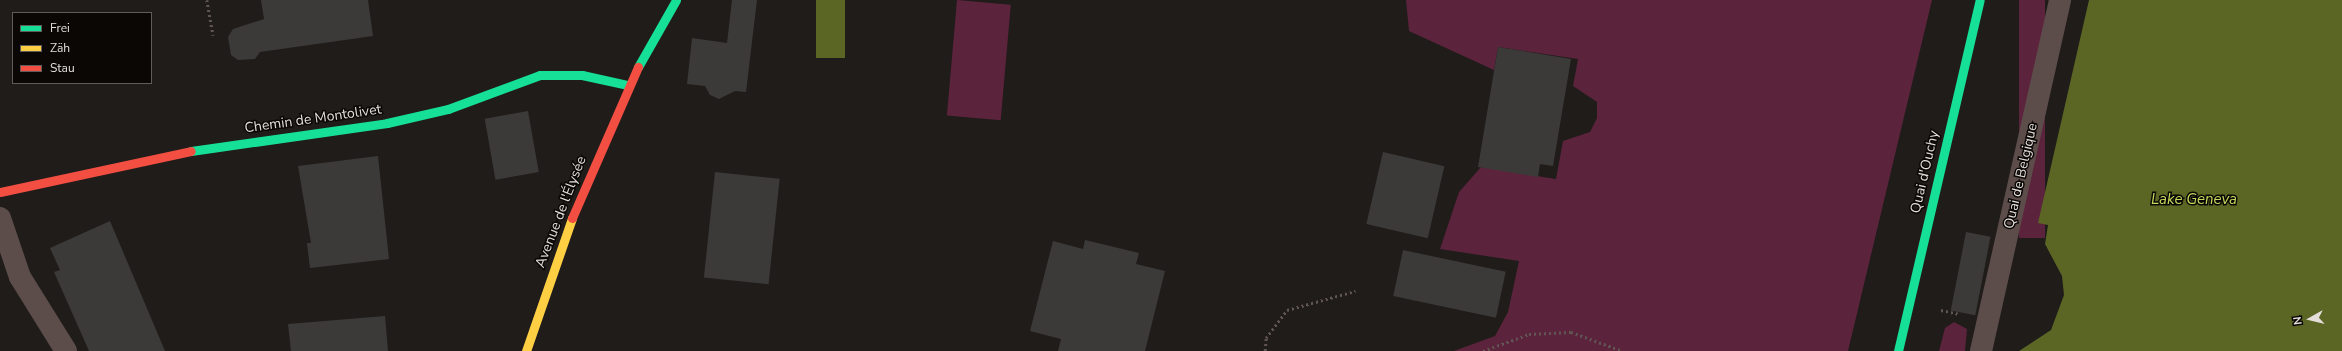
<!DOCTYPE html>
<meta charset="utf-8">
<style>
body{margin:0}
#map{position:relative;width:2342px;height:351px;overflow:hidden;background:#1f1c1a;font-family:"Nunito Sans",sans-serif}
div>[style]{position:absolute}
.green>*{inset:0;background:#5c233c;transform-origin:0 0}
.water>*{inset:0;background:#5c6624;transform-origin:0 0}
.building>*{inset:0;background:#3c3a38;transform-origin:0 0}
.path>*{height:2.5px;margin-top:-1.25px;transform-origin:0;background:repeating-linear-gradient(90deg,#605553 0 2px,transparent 0 5px)}
.street>*{height:22px;margin:-11px;padding:0 11px;transform-origin:11px;border-radius:11px;background:#5c4c4a}
.fast>*{height:9px;margin:-4.5px;padding:0 4.5px;transform-origin:4.5px;border-radius:4.5px;background:#16e098}
.slow>*{height:9px;margin:-4.5px;padding:0 4.5px;transform-origin:4.5px;border-radius:4.5px;background:#ffcf43}
.jam>*{height:9px;margin:-4.5px;padding:0 4.5px;transform-origin:4.5px;border-radius:4.5px;background:#f24e42}
span{translate:-50% -50%;white-space:nowrap;text-align:center;line-height:1.15;-webkit-text-stroke:3px #0a0705;paint-order:stroke}
.street-label{font-size:14px;color:#e3deda}
.water-label{font-size:15px;color:#c5d95c;font-style:italic}
.legend{position:absolute;left:12px;top:12px;width:140px;height:72px;box-sizing:border-box;background:#0a0705;border:1px solid #615d5a;margin:0;padding:5px 7px;list-style:none;font-size:12px;color:#e3deda}
.legend li{display:flex;align-items:center;gap:8px;height:20px}
.legend b{width:20px;border:1px solid #615d5a}
.north{position:absolute;left:2290px;top:299px;width:40px;height:40px;-webkit-text-stroke:3px #0a0705;paint-order:stroke;rotate:262deg;font-size:11px;font-weight:700;line-height:16px;text-align:center;color:#e3deda}
.north::after{content:'';display:block;margin:auto;width:14px;height:18px;background:#e3deda;clip-path:polygon(50% 0,100% 100%,50% 72%,0 100%)}
</style>
<div id="map">
<div class="green">
<div style="left:957px;top:0;width:54px;height:116px;rotate:5deg"></div>
<div style="clip-path:polygon(1406px 0,1932px 0,1848px 351px,1454px 351px,1495px 336px,1508px 312px,1519px 261px,1440px 249px,1459px 192px,1481px 167px,1556px 179px,1563px 141px,1590px 132px,1597px 118px,1597px 102px,1573px 86px,1578px 59px,1498px 47px,1494px 70px,1409px 31px)"></div>
<div style="left:2019px;top:0;width:26px;height:238px"></div>
<div style="clip-path:polygon(1954px 322px,1967px 329px,1965px 351px,1939px 351px,1945px 328px)"></div>
</div>
<div class="water">
<div style="left:816px;top:0;width:29px;height:58px"></div>
<div style="clip-path:polygon(2089px 0,2342px 0,2342px 351px,2019px 351px,2051px 330px,2064px 295px,2062px 276px,2045px 244px,2048px 225px,2038px 223px)"></div>
</div>
<div class="building">
<div style="clip-path:polygon(261px 0,368px 0,373px 36px,260px 52px,255px 59px,238px 60px,231px 55px,228px 37px,233px 29px,264px 19px)"></div>
<div style="clip-path:polygon(732px 0,757px 0,746px 92px,735px 91px,719px 99px,710px 95px,705px 86px,687px 84px,692px 38px,727px 43px)"></div>
<div style="clip-path:polygon(1498px 47px,1571px 59px,1553px 166px,1540px 164px,1538px 177px,1478px 167px)"></div>
<div style="left:528px;top:111px;width:62px;height:44px;rotate:80deg"></div>
<div style="left:1383px;top:152px;width:63px;height:74px;rotate:13deg"></div>
<div style="clip-path:polygon(378px 156px,389px 259px,310px 268px,307px 243px,311px 243px,298px 166px)"></div>
<div style="left:715px;top:172px;width:65px;height:106px;rotate:6deg"></div>
<div style="clip-path:polygon(110px 221px,165px 351px,89px 351px,54px 272px,60px 270px,50px 248px)"></div>
<div style="left:1966px;top:232px;width:25px;height:80px;rotate:11deg"></div>
<div style="clip-path:polygon(1085px 240px,1139px 253px,1136px 264px,1165px 271px,1145px 351px,1058px 351px,1061px 339px,1030px 331px,1053px 241px,1083px 249px)"></div>
<div style="left:1403px;top:250px;width:105px;height:47px;rotate:12deg"></div>
<div style="clip-path:polygon(385px 316px,388px 351px,291px 351px,288px 324px)"></div>
</div>
<div class="path">
<div style="left:207px;top:0;width:36px;rotate:80deg"></div>
<div style="left:1941px;top:310px;width:19px;rotate:12deg"></div>
<div style="left:1265px;top:351px;width:13px;rotate:-86deg"></div>
<div style="left:1266px;top:338px;width:35px;rotate:-53deg"></div>
<div style="left:1287px;top:310px;width:71px;rotate:-15.6deg"></div>
<div style="left:1483px;top:351px;width:49px;rotate:-20.3deg"></div>
<div style="left:1529px;top:334px;width:42px;rotate:-2.7deg"></div>
<div style="left:1571px;top:332px;width:55px;rotate:20.1deg"></div>
</div>
<div class="street">
<div style="left:0;top:218px;width:62px;rotate:71.3deg"></div>
<div style="left:20px;top:277px;width:87px;rotate:58.1deg"></div>
<div style="left:1981px;top:351px;width:360px;rotate:-77.3deg"></div>
</div>
<div class="fast">
<div style="left:638px;top:67px;width:77px;rotate:-60.4deg"></div>
<div style="left:191px;top:151px;width:198px;rotate:-8.1deg"></div>
<div style="left:387px;top:123px;width:63px;rotate:-12.9deg"></div>
<div style="left:448px;top:109px;width:98px;rotate:-20.3deg"></div>
<div style="left:540px;top:75px;width:42px"></div>
<div style="left:582px;top:75px;width:46px;rotate:12.5deg"></div>
<div style="left:1898px;top:351px;width:360px;rotate:-76.9deg"></div>
</div>
<div class="slow">
<div style="left:526px;top:351px;width:141px;rotate:-70.9deg"></div>
</div>
<div class="jam">
<div style="left:0;top:192px;width:195px;rotate:-12.1deg"></div>
<div style="left:572px;top:218px;width:165px;rotate:-66.4deg"></div>
</div>
<div class="street-label">
<span style="left:313px;top:119px;rotate:-8deg">Chemin de Montolivet</span>
<span style="left:1925px;top:172px;rotate:-77deg">Quai d'Ouchy</span>
<span style="left:2021px;top:176px;rotate:-77deg">Quai de Belgique</span>
<span style="left:561px;top:212px;rotate:-69deg">Avenue de l'Élysée</span>
</div>
<div class="water-label">
<span style="left:2194px;top:200px">Lake Geneva</span>
</div>
<ul class="legend">
<li><b style="height:5px;background:#16e098"></b>Frei</li>
<li><b style="height:5px;background:#ffcf43"></b>Zäh</li>
<li><b style="height:5px;background:#f24e42"></b>Stau</li>
</ul>
<div class="north">N</div>
</div>
